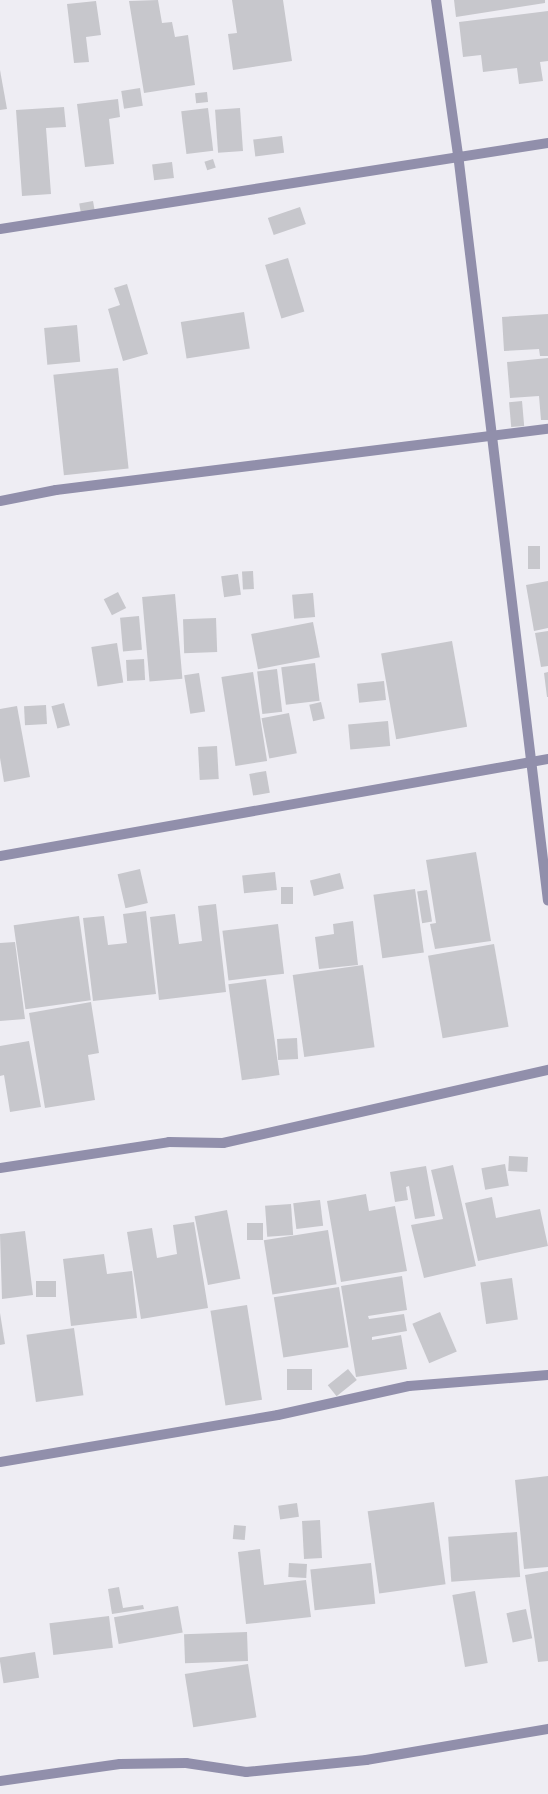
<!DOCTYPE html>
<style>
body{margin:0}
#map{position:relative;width:548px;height:1794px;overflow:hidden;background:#eeedf3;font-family:Inter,sans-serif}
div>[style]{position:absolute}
.building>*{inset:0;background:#c7c7cc;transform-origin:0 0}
.street>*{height:10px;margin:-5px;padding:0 5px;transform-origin:5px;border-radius:5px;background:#918fab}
span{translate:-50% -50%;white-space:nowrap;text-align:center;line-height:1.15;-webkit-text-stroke:4.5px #eeedf3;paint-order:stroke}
</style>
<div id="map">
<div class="building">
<div style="clip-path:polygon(158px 0,162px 23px,172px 22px,175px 37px,188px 35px,195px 85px,144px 93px,129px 1px)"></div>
<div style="clip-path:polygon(232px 0,283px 0,292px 61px,233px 70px,228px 34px,237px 33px)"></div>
<div style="clip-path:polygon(454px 0,545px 0,545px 3px,456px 17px)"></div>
<div style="clip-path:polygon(96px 1px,101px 35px,86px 37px,89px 62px,74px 63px,67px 4px)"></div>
<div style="clip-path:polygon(548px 11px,548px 61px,540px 62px,543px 81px,519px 84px,517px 68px,483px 72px,481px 55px,463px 57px,459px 22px)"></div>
<div style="clip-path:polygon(0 70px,7px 109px,0 110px)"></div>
<div style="left:140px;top:88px;width:18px;height:19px;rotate:81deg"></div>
<div style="left:207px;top:92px;width:10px;height:12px;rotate:84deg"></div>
<div style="clip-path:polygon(118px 99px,120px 117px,109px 119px,114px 164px,85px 167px,77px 104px)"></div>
<div style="clip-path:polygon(64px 107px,66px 127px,46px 128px,51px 194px,22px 196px,16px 110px)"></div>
<div style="left:208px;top:108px;width:43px;height:27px;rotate:83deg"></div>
<div style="left:240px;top:108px;width:43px;height:25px;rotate:86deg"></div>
<div style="left:282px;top:136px;width:17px;height:29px;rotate:83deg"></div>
<div style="left:213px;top:159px;width:9px;height:9px;rotate:72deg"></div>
<div style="left:172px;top:162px;width:16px;height:20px;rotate:83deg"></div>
<div style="left:93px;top:201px;width:11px;height:14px;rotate:80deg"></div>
<div style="left:300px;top:207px;width:18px;height:34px;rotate:71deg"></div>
<div style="left:288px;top:258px;width:56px;height:24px;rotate:73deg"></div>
<div style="clip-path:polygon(127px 284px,148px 354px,123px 361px,108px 309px,120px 305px,114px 288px)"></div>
<div style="left:244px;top:312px;width:37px;height:64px;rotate:81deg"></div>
<div style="clip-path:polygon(548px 314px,548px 356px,540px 356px,539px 349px,504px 351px,502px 317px)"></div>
<div style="left:77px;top:325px;width:37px;height:33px;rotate:85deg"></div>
<div style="clip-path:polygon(548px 358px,548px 420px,541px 420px,539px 396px,510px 398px,507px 362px)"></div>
<div style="left:118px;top:368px;width:101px;height:65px;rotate:84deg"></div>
<div style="left:522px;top:401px;width:25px;height:13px;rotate:85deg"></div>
<div style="left:528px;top:546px;width:12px;height:23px"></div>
<div style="left:253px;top:571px;width:18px;height:11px;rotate:87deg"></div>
<div style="left:238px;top:574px;width:21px;height:17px;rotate:82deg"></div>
<div style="clip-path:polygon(548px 581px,548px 628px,534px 631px,526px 585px)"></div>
<div style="left:118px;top:592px;width:18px;height:16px;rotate:63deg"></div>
<div style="left:313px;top:593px;width:24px;height:21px;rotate:85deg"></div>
<div style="left:175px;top:594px;width:85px;height:33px;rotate:85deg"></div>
<div style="left:139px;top:616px;width:34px;height:19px;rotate:85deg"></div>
<div style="left:216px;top:618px;width:34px;height:33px;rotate:88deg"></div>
<div style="left:313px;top:622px;width:36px;height:63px;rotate:79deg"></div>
<div style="clip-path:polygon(548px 631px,548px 666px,541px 667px,535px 633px)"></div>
<div style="left:452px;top:641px;width:87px;height:72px;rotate:80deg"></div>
<div style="left:117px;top:643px;width:40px;height:26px;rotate:81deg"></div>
<div style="left:144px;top:659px;width:21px;height:18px;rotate:87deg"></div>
<div style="left:315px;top:663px;width:38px;height:34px;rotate:83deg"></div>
<div style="left:277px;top:669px;width:43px;height:20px;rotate:83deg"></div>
<div style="left:253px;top:672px;width:90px;height:32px;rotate:81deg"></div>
<div style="clip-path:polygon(548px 672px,548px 697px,547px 697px,544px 673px)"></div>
<div style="left:199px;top:673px;width:39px;height:15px;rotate:81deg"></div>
<div style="left:384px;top:681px;width:19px;height:27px;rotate:84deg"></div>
<div style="left:321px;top:702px;width:17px;height:12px;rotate:77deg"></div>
<div style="left:64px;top:703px;width:23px;height:13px;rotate:75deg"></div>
<div style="left:46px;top:705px;width:19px;height:22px;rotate:87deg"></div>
<div style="clip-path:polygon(17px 706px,30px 777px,4px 782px,0 758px,0 709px)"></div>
<div style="left:289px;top:713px;width:41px;height:28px;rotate:79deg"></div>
<div style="left:388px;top:721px;width:25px;height:40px;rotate:85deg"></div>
<div style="left:217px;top:746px;width:33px;height:19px;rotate:87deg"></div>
<div style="left:266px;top:771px;width:22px;height:17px;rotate:80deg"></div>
<div style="clip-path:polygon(476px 852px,491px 941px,435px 949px,430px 924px,436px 923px,426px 860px)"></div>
<div style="left:140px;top:869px;width:35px;height:23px;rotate:77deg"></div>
<div style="left:275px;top:872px;width:18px;height:33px;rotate:84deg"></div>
<div style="left:340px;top:873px;width:16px;height:31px;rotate:76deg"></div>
<div style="left:281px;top:887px;width:12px;height:17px"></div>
<div style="left:415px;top:889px;width:64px;height:42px;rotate:82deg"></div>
<div style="left:427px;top:890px;width:32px;height:10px;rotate:81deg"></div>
<div style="clip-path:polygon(216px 904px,226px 992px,159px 1000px,150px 917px,175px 914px,179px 944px,202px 941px,198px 906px)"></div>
<div style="clip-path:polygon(146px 911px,156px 994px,93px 1001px,83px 918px,104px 916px,108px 945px,127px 943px,123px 914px)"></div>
<div style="left:79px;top:916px;width:85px;height:66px;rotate:82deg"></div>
<div style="clip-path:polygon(353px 921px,358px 965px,319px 969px,315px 937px,334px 934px,333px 924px)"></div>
<div style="left:278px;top:924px;width:50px;height:56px;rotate:83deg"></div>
<div style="clip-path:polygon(15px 942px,25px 1019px,0 1021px,0 943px)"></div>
<div style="left:494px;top:944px;width:84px;height:67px;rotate:80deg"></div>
<div style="left:363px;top:965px;width:83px;height:71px;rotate:82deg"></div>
<div style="left:266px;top:979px;width:97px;height:38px;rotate:82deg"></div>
<div style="clip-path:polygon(91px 1002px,99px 1053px,88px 1055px,95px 1100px,45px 1108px,29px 1013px)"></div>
<div style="left:297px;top:1038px;width:21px;height:20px;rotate:87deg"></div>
<div style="clip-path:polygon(29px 1041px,41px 1107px,10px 1112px,4px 1075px,0 1076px,0 1046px)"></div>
<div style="left:509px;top:1156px;width:19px;height:15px;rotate:3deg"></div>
<div style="left:505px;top:1164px;width:22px;height:24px;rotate:80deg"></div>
<div style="clip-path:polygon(453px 1165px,476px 1266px,424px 1278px,411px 1225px,443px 1219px,431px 1170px)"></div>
<div style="clip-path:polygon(426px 1166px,435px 1216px,415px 1219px,409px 1186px,406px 1187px,408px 1200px,395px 1202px,390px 1172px)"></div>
<div style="clip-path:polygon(366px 1194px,369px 1211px,395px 1206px,407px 1271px,341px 1282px,327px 1201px)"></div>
<div style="clip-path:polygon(492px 1197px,496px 1218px,540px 1209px,548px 1246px,478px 1261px,465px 1203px)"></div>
<div style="left:320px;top:1200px;width:26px;height:27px;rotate:83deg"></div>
<div style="left:291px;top:1204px;width:31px;height:26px;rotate:86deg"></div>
<div style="left:227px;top:1210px;width:70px;height:33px;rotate:79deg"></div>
<div style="clip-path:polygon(194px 1222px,208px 1308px,141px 1319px,127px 1232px,152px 1228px,157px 1258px,177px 1254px,173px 1225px)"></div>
<div style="left:263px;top:1223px;width:17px;height:16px;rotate:90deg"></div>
<div style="left:328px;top:1230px;width:55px;height:65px;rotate:81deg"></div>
<div style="clip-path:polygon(25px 1231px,33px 1295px,2px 1299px,0 1234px)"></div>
<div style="clip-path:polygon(104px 1254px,107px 1274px,132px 1271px,137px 1318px,71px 1326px,63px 1259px)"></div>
<div style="clip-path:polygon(402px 1276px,407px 1310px,368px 1316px,369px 1319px,404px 1314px,407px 1331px,372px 1337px,372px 1340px,401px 1335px,407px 1369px,356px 1377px,341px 1286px)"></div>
<div style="left:512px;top:1278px;width:42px;height:32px;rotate:82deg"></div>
<div style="left:36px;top:1281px;width:20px;height:16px"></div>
<div style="left:339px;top:1287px;width:61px;height:66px;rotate:81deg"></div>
<div style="left:247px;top:1305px;width:96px;height:37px;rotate:81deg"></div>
<div style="left:440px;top:1312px;width:43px;height:30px;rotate:67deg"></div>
<div style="clip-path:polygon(0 1313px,5px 1344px,0 1345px)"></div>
<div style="left:74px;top:1328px;width:68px;height:48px;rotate:82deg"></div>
<div style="left:287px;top:1369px;width:25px;height:21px"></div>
<div style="left:348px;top:1369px;width:14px;height:26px;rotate:51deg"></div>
<div style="clip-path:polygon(548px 1476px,548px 1567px,524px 1569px,515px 1480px)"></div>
<div style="left:434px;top:1502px;width:83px;height:67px;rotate:82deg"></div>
<div style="left:297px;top:1503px;width:14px;height:19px;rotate:82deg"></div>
<div style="left:320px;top:1520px;width:38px;height:18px;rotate:87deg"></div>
<div style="left:234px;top:1525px;width:12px;height:14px;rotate:5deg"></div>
<div style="left:517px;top:1532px;width:45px;height:69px;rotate:86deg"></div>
<div style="clip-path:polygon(260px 1549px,264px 1585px,306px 1580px,311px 1617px,246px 1624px,238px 1552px)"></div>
<div style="left:289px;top:1563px;width:18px;height:14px;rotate:3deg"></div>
<div style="left:371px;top:1563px;width:41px;height:61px;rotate:84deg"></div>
<div style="clip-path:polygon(548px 1571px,548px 1661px,538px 1662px,525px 1575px)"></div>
<div style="clip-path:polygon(119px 1587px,123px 1608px,143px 1605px,144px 1609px,112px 1614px,108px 1589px)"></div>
<div style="left:475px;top:1591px;width:73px;height:23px;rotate:80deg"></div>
<div style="left:178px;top:1606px;width:27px;height:65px;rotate:80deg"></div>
<div style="left:526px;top:1609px;width:30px;height:20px;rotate:78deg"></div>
<div style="left:109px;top:1616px;width:32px;height:60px;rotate:83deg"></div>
<div style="left:247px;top:1632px;width:29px;height:63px;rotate:88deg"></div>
<div style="left:35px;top:1652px;width:26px;height:36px;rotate:81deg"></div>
<div style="left:248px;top:1664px;width:54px;height:64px;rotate:81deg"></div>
</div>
<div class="street">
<div style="left:436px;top:0;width:156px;rotate:81.9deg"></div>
<div style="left:458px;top:154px;width:752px;rotate:83.13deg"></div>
<div style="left:0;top:229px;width:555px;rotate:-8.92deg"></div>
<div style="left:0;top:501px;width:57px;rotate:-11.1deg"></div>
<div style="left:56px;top:490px;width:496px;rotate:-7.1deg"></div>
<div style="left:0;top:856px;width:557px;rotate:-10.04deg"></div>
<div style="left:0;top:1168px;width:171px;rotate:-8.7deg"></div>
<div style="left:169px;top:1142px;width:54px;rotate:1.1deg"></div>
<div style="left:223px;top:1143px;width:333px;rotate:-12.7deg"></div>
<div style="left:0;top:1462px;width:282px;rotate:-9.6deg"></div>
<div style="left:278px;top:1415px;width:134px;rotate:-12.5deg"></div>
<div style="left:409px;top:1386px;width:139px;rotate:-4.5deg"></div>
<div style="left:0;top:1781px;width:121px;rotate:-8.1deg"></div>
<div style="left:120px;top:1764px;width:66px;rotate:-0.9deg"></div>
<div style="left:186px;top:1763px;width:61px;rotate:8.5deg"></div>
<div style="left:246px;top:1772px;width:121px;rotate:-5.7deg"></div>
<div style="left:366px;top:1760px;width:185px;rotate:-9.7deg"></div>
</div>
</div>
